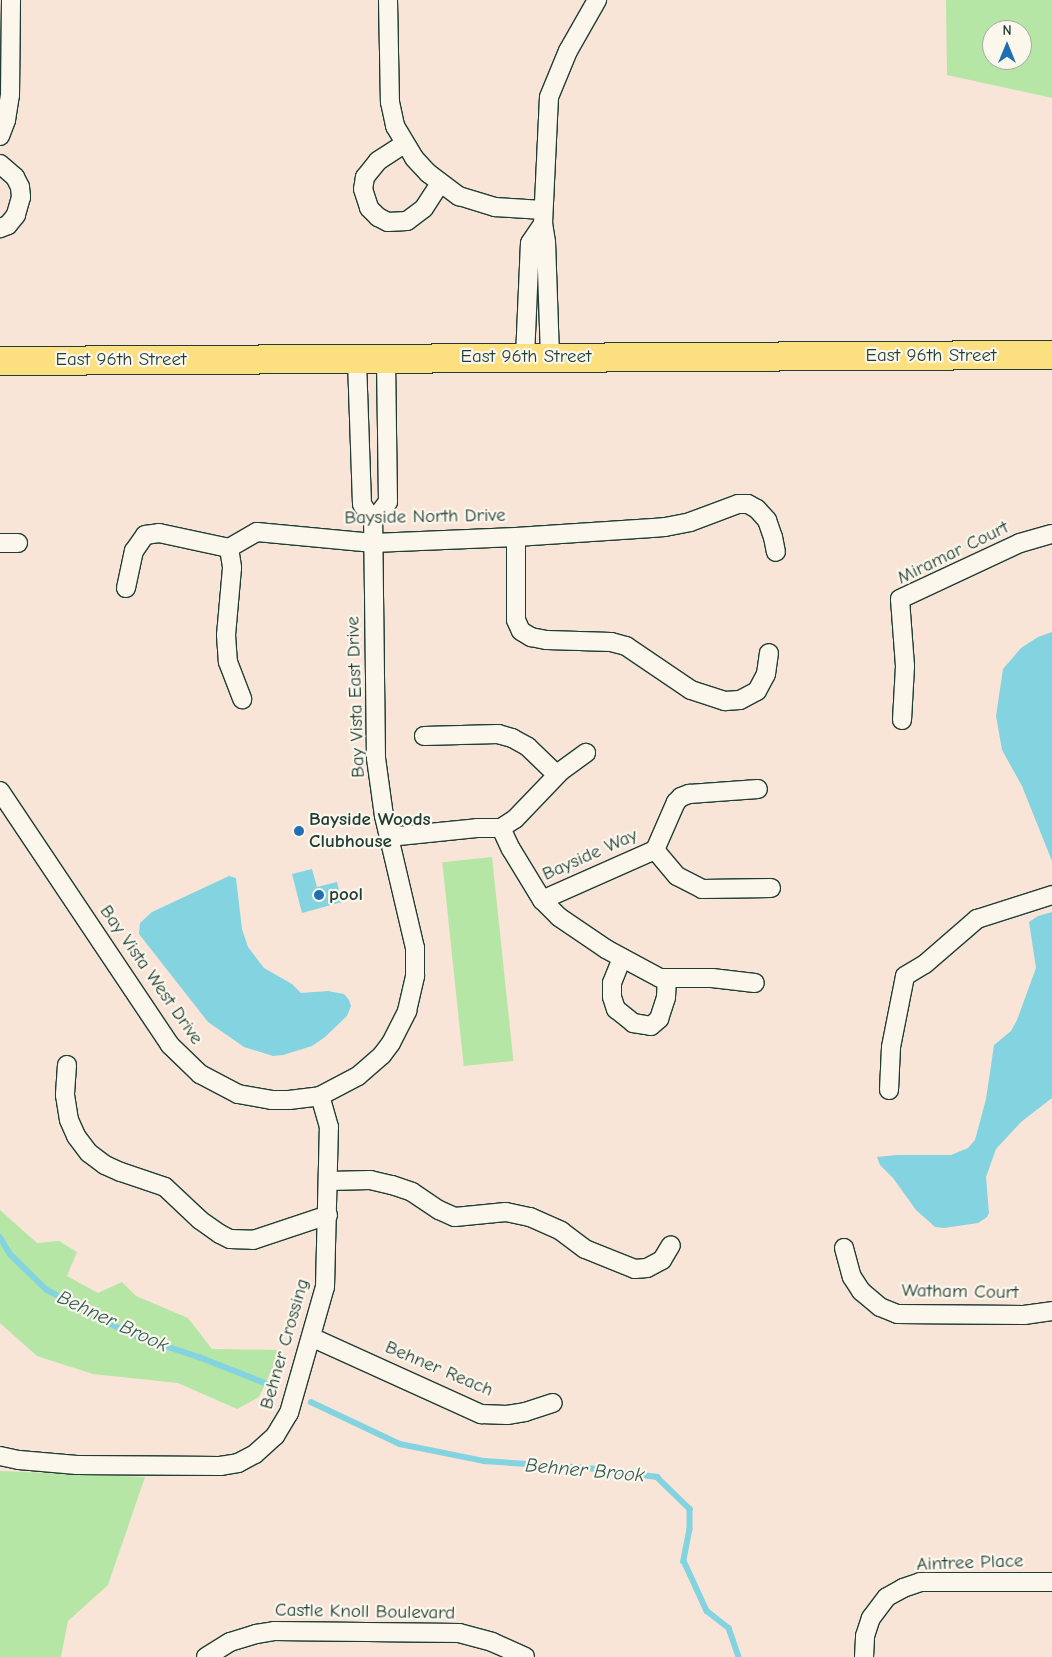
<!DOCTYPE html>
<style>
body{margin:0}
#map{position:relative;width:1052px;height:1657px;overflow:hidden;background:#f9e5d8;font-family:"Comic Neue",sans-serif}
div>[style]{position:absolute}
.green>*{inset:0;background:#b5e6a6;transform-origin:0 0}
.water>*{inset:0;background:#83d3e0}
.stream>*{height:5.5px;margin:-2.75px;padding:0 2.75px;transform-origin:2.75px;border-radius:2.75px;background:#83d3e0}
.roads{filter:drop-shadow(1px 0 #1f3d34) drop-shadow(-1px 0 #1f3d34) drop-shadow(0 1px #1f3d34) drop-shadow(0 -1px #1f3d34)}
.street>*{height:18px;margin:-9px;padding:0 9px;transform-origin:9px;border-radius:9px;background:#fbf7ec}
.primary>*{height:28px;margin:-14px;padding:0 14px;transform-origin:14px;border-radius:14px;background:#fce080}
.dots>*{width:14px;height:14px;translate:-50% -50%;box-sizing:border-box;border:2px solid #fbf7ec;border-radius:50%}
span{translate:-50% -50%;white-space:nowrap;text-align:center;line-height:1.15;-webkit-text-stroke:4.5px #fbf7ec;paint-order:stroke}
.street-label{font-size:19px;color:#1f3d34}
.poi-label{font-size:19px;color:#1f3d34;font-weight:700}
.left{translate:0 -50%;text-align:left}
.water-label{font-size:20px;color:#335b56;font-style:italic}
.north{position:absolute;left:982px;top:20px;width:50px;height:50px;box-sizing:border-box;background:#fbf7ec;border:1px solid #a3ada2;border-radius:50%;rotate:0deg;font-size:14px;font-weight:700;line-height:20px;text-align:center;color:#1f3d34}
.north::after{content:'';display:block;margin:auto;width:18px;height:22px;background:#1f6fb2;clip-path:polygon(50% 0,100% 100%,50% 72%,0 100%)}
</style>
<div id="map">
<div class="green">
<div style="clip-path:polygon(evenodd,946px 0,1052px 0,1052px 98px,947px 75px,946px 0,992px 30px,1022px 30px,1022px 60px,992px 60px,992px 30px)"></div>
<div style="left:492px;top:857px;width:205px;height:50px;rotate:84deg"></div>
<div style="clip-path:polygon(0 1210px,37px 1243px,59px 1241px,77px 1252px,67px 1276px,98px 1293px,122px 1282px,136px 1296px,188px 1318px,212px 1349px,281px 1350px,259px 1397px,237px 1409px,178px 1383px,93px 1374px,37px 1356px,0 1323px)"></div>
<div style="clip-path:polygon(0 1471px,145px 1477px,108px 1585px,68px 1621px,61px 1657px,0 1657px)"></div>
</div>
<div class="water">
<div style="clip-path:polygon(1052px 632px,1052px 861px,1022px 786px,1002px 750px,996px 716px,1003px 669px,1021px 648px,1038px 637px)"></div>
<div style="clip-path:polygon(312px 869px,317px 887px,337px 882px,342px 902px,302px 913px,292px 874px)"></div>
<div style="clip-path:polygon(229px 876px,236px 878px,242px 929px,248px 947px,264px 968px,292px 984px,301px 993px,328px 991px,344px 994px,349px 1000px,351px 1006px,347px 1016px,325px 1037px,312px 1046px,283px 1055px,273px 1056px,244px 1047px,208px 1022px,139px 934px,140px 923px,152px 912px)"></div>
<div style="clip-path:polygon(1052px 912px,1052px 1098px,1021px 1122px,996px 1149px,986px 1177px,989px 1213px,987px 1217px,978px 1223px,944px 1228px,935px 1227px,916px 1210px,893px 1178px,880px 1165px,877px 1157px,897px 1155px,951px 1155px,968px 1148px,975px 1140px,986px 1099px,994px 1045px,1011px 1031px,1017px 1020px,1036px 968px,1029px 922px,1038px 916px)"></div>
</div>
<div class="stream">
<div style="left:0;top:1237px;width:21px;rotate:59deg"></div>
<div style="left:11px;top:1255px;width:50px;rotate:44.2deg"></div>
<div style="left:47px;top:1290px;width:96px;rotate:27.9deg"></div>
<div style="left:132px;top:1335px;width:71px;rotate:18.2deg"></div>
<div style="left:199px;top:1357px;width:82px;rotate:21.5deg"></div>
<div style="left:311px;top:1402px;width:98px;rotate:25.3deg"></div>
<div style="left:400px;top:1444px;width:86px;rotate:11.4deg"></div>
<div style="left:484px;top:1461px;width:104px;rotate:3.9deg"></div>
<div style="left:588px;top:1468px;width:70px;rotate:7.4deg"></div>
<div style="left:657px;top:1477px;width:46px;rotate:44.1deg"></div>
<div style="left:690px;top:1509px;width:20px;rotate:90deg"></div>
<div style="left:690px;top:1529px;width:33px;rotate:101deg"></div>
<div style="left:684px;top:1561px;width:55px;rotate:65.3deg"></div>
<div style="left:707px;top:1611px;width:28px;rotate:38deg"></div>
<div style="left:729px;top:1628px;width:31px;rotate:71deg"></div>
</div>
<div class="roads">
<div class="street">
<div style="left:388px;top:0;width:102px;rotate:88.9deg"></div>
<div style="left:390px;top:102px;width:25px;rotate:78deg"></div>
<div style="left:395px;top:126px;width:37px;rotate:59deg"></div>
<div style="left:414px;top:158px;width:21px;rotate:47deg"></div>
<div style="left:428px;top:173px;width:39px;rotate:37deg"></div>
<div style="left:459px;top:196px;width:38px;rotate:17deg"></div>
<div style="left:495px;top:207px;width:48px;rotate:3.6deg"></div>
<div style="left:0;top:136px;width:17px;rotate:-69deg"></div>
<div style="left:6px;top:120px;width:25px;rotate:-81deg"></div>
<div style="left:10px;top:95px;width:95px;rotate:-89.4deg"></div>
<div style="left:404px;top:144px;width:31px;rotate:147deg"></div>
<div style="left:378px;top:161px;width:21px;rotate:129deg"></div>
<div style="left:365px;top:177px;width:12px;rotate:99deg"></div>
<div style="left:363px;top:189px;width:20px;rotate:72deg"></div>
<div style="left:369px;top:208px;width:13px;rotate:45deg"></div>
<div style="left:378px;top:217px;width:11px;rotate:27deg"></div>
<div style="left:388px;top:222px;width:19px;rotate:-3deg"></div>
<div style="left:407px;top:221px;width:21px;rotate:-37deg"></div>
<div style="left:424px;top:208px;width:30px;rotate:-57deg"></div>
<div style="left:0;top:164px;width:20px;rotate:41deg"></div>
<div style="left:15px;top:177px;width:11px;rotate:63deg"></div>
<div style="left:20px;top:187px;width:10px;rotate:84deg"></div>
<div style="left:21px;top:197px;width:19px;rotate:106deg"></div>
<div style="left:16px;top:215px;width:13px;rotate:129deg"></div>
<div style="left:8px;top:225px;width:9px;rotate:159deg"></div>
<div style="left:550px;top:356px;width:114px;rotate:-92deg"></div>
<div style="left:546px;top:242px;width:18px;rotate:-99deg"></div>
<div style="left:543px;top:224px;width:127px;rotate:-87.3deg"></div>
<div style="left:549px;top:97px;width:50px;rotate:-67.6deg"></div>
<div style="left:568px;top:51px;width:59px;rotate:-60.4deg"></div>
<div style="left:525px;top:357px;width:114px;rotate:-87.5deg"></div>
<div style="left:530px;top:243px;width:23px;rotate:-56deg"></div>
<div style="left:373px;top:521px;width:24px;rotate:-52deg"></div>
<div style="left:388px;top:502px;width:143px;rotate:-90.8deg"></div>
<div style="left:516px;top:537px;width:83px;rotate:90deg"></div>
<div style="left:516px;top:620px;width:12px;rotate:66deg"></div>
<div style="left:521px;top:631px;width:12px;rotate:31deg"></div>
<div style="left:531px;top:637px;width:16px;rotate:11deg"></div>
<div style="left:547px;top:640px;width:64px;rotate:1.8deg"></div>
<div style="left:611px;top:642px;width:16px;rotate:15deg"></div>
<div style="left:626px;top:646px;width:78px;rotate:34.1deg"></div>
<div style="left:691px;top:690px;width:36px;rotate:18deg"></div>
<div style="left:725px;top:701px;width:15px;rotate:-4deg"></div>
<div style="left:740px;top:700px;width:19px;rotate:-28deg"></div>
<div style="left:757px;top:691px;width:19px;rotate:-62deg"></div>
<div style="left:766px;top:674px;width:21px;rotate:-82deg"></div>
<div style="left:0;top:543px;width:18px"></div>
<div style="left:229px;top:548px;width:20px;rotate:81deg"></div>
<div style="left:232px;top:568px;width:67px;rotate:95.1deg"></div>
<div style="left:226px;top:635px;width:27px;rotate:86deg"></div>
<div style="left:228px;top:662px;width:40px;rotate:69deg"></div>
<div style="left:126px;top:588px;width:38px;rotate:-78deg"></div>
<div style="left:134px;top:551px;width:19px;rotate:-55deg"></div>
<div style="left:145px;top:535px;width:14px;rotate:-8deg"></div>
<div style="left:159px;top:533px;width:72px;rotate:12.1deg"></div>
<div style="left:229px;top:548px;width:32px;rotate:-30deg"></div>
<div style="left:257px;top:532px;width:117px;rotate:5.4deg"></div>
<div style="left:373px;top:543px;width:143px;rotate:-2.4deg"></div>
<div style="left:516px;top:537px;width:149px;rotate:-3.8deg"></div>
<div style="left:665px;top:527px;width:25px;rotate:-11deg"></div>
<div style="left:690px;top:522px;width:51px;rotate:-20.6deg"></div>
<div style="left:738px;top:504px;width:10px"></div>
<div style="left:748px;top:504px;width:10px;rotate:29deg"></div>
<div style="left:757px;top:509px;width:15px;rotate:48deg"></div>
<div style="left:767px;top:520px;width:18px;rotate:71deg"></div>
<div style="left:773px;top:537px;width:15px;rotate:79deg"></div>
<div style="left:902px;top:720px;width:54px;rotate:-86.8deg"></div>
<div style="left:905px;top:666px;width:67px;rotate:-94.3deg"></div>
<div style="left:900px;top:599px;width:132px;rotate:-25deg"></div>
<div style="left:1020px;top:543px;width:33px;rotate:-16deg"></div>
<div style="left:424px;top:736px;width:74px;rotate:-1.5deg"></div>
<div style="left:498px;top:734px;width:15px;rotate:16deg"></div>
<div style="left:512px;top:738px;width:18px;rotate:29deg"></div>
<div style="left:528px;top:747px;width:40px;rotate:44deg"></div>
<div style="left:0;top:791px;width:306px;rotate:56.2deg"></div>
<div style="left:170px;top:1045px;width:42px;rotate:44deg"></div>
<div style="left:200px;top:1074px;width:43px;rotate:27.8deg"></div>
<div style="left:238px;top:1094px;width:34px;rotate:10deg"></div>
<div style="left:271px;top:1100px;width:18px"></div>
<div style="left:289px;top:1100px;width:31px;rotate:-7deg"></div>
<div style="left:320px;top:1096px;width:43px;rotate:-27.8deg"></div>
<div style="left:358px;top:1076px;width:32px;rotate:-41deg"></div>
<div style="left:382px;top:1055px;width:15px;rotate:-53deg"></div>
<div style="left:391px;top:1043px;width:36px;rotate:-63deg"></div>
<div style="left:407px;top:1011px;width:36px;rotate:-77deg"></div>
<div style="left:415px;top:976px;width:28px;rotate:-90deg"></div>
<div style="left:415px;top:948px;width:136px;rotate:-103.2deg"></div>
<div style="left:384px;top:816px;width:59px;rotate:-97.9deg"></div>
<div style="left:376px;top:758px;width:237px;rotate:-90.7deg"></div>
<div style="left:373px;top:521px;width:20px;rotate:-123deg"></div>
<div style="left:362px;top:504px;width:145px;rotate:-92deg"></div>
<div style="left:501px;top:828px;width:23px;rotate:65deg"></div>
<div style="left:511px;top:849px;width:60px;rotate:58.7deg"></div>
<div style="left:542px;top:900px;width:24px;rotate:45deg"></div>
<div style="left:559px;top:917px;width:57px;rotate:34.2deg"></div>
<div style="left:606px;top:949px;width:61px;rotate:28.2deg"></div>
<div style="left:660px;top:978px;width:52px"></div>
<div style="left:712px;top:978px;width:43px;rotate:6.6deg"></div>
<div style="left:389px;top:837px;width:88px;rotate:-5.8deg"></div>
<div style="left:477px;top:828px;width:24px"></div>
<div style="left:501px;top:828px;width:17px;rotate:-33deg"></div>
<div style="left:515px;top:819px;width:66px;rotate:-46.2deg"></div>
<div style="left:561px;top:771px;width:31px;rotate:-36deg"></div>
<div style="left:655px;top:850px;width:34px;rotate:50deg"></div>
<div style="left:677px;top:876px;width:28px;rotate:27deg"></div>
<div style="left:702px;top:889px;width:69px;rotate:-0.8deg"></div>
<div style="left:542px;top:900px;width:124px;rotate:-23.9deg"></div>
<div style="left:655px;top:850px;width:52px;rotate:-66.4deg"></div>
<div style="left:676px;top:802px;width:7px;rotate:-45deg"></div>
<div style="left:681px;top:797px;width:9px;rotate:-21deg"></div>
<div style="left:689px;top:794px;width:69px;rotate:-4.1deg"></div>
<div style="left:622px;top:958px;width:27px;rotate:112deg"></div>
<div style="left:612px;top:983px;width:14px;rotate:90deg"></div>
<div style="left:612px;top:997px;width:13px;rotate:72deg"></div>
<div style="left:616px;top:1009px;width:22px;rotate:39deg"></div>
<div style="left:633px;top:1023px;width:18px;rotate:9deg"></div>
<div style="left:651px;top:1026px;width:11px;rotate:-41deg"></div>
<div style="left:659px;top:1019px;width:23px;rotate:-72deg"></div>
<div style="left:666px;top:997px;width:18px;rotate:-87deg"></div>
<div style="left:67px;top:1065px;width:30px;rotate:94deg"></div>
<div style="left:65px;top:1095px;width:25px;rotate:81deg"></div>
<div style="left:69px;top:1120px;width:17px;rotate:66deg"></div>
<div style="left:76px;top:1136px;width:21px;rotate:53deg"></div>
<div style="left:89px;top:1153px;width:20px;rotate:37deg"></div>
<div style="left:105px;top:1165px;width:17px;rotate:24deg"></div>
<div style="left:121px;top:1172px;width:46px;rotate:18.8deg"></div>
<div style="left:165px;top:1187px;width:48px;rotate:43.3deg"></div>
<div style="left:200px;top:1220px;width:24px;rotate:35deg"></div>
<div style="left:220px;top:1234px;width:11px;rotate:27deg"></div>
<div style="left:230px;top:1239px;width:23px;rotate:2deg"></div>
<div style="left:253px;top:1240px;width:79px;rotate:-18.4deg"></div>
<div style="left:889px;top:1090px;width:43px;rotate:-87.3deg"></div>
<div style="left:891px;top:1047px;width:72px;rotate:-78.8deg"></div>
<div style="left:905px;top:976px;width:23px;rotate:-31deg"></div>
<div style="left:925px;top:964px;width:69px;rotate:-40.9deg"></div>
<div style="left:977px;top:919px;width:79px;rotate:-17.7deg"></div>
<div style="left:329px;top:1181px;width:41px;rotate:-1.4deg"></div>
<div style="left:370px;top:1180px;width:23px;rotate:13deg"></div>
<div style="left:392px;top:1185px;width:21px;rotate:19deg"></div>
<div style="left:412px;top:1192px;width:32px;rotate:34deg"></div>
<div style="left:439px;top:1210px;width:17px;rotate:24deg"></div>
<div style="left:455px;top:1217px;width:51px;rotate:-5.6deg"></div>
<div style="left:506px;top:1212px;width:25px;rotate:12deg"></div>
<div style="left:530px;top:1217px;width:34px;rotate:24deg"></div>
<div style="left:561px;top:1231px;width:30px;rotate:37deg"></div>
<div style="left:585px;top:1249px;width:54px;rotate:21.8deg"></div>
<div style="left:635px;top:1269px;width:12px;rotate:-5deg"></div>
<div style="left:647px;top:1268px;width:17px;rotate:-28deg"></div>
<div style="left:662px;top:1260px;width:17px;rotate:-59deg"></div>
<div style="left:844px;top:1248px;width:30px;rotate:75deg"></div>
<div style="left:852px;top:1277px;width:17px;rotate:57deg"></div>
<div style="left:861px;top:1291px;width:25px;rotate:40deg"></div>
<div style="left:880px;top:1307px;width:18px;rotate:22deg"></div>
<div style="left:897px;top:1314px;width:127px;rotate:0.5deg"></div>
<div style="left:1024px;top:1315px;width:28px;rotate:-8deg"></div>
<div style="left:311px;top:1337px;width:187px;rotate:24.4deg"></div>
<div style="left:481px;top:1414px;width:26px;rotate:2deg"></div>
<div style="left:507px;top:1415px;width:18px;rotate:-9deg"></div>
<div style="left:525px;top:1412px;width:29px;rotate:-18deg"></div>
<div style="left:0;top:1456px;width:19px;rotate:12deg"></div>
<div style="left:19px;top:1460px;width:58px;rotate:4.9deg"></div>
<div style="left:77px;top:1465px;width:143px;rotate:0.4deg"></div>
<div style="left:220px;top:1466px;width:18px;rotate:-9deg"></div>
<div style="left:238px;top:1463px;width:19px;rotate:-28deg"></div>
<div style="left:255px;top:1454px;width:27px;rotate:-42deg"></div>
<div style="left:275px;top:1436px;width:27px;rotate:-59deg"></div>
<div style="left:289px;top:1413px;width:131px;rotate:-74.1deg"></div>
<div style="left:325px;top:1287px;width:160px;rotate:-88.6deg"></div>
<div style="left:329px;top:1127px;width:32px;rotate:-106deg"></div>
<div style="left:206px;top:1657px;width:28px;rotate:-32deg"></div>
<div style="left:230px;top:1642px;width:27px;rotate:-17deg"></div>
<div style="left:256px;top:1634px;width:18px;rotate:-9deg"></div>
<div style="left:274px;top:1631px;width:185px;rotate:0.6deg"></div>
<div style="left:459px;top:1633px;width:34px;rotate:15deg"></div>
<div style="left:492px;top:1642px;width:36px;rotate:24deg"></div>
<div style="left:864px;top:1657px;width:21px;rotate:-87deg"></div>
<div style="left:865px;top:1636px;width:19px;rotate:-72deg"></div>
<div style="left:871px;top:1618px;width:26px;rotate:-53deg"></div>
<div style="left:887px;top:1597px;width:18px;rotate:-29deg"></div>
<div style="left:903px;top:1588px;width:18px;rotate:-19deg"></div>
<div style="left:920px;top:1582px;width:132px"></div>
</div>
<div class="primary">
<div style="left:0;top:361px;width:1052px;rotate:-0.33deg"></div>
</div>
</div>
<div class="dots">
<div style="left:299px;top:831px;background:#1f6fb2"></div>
<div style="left:319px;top:895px;background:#1f6fb2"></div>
</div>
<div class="street-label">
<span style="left:931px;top:356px">East 96th Street</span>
<span style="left:526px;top:357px">East 96th Street</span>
<span style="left:121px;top:360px">East 96th Street</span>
<span style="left:425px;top:517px;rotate:-1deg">Bayside North Drive</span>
<span style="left:953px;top:553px;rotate:-26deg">Miramar Court</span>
<span style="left:356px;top:697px;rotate:-92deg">Bay Vista East Drive</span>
<span style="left:590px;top:855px;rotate:-24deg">Bayside Way</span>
<span style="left:151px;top:975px;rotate:55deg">Bay Vista West Drive</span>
<span style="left:960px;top:1292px;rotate:1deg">Watham Court</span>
<span style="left:285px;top:1344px;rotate:-74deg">Behner Crossing</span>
<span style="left:439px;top:1369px;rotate:23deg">Behner Reach</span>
<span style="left:970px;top:1563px;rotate:-2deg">Aintree Place</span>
<span style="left:365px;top:1612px;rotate:1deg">Castle Knoll Boulevard</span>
</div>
<div class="poi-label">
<span class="left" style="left:309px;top:831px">Bayside Woods<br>Clubhouse</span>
<span class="left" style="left:329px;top:895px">pool</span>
</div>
<div class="water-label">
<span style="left:113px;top:1321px;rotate:25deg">Behner Brook</span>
<span style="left:585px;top:1470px;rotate:5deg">Behner Brook</span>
</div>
<div class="north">N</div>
</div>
